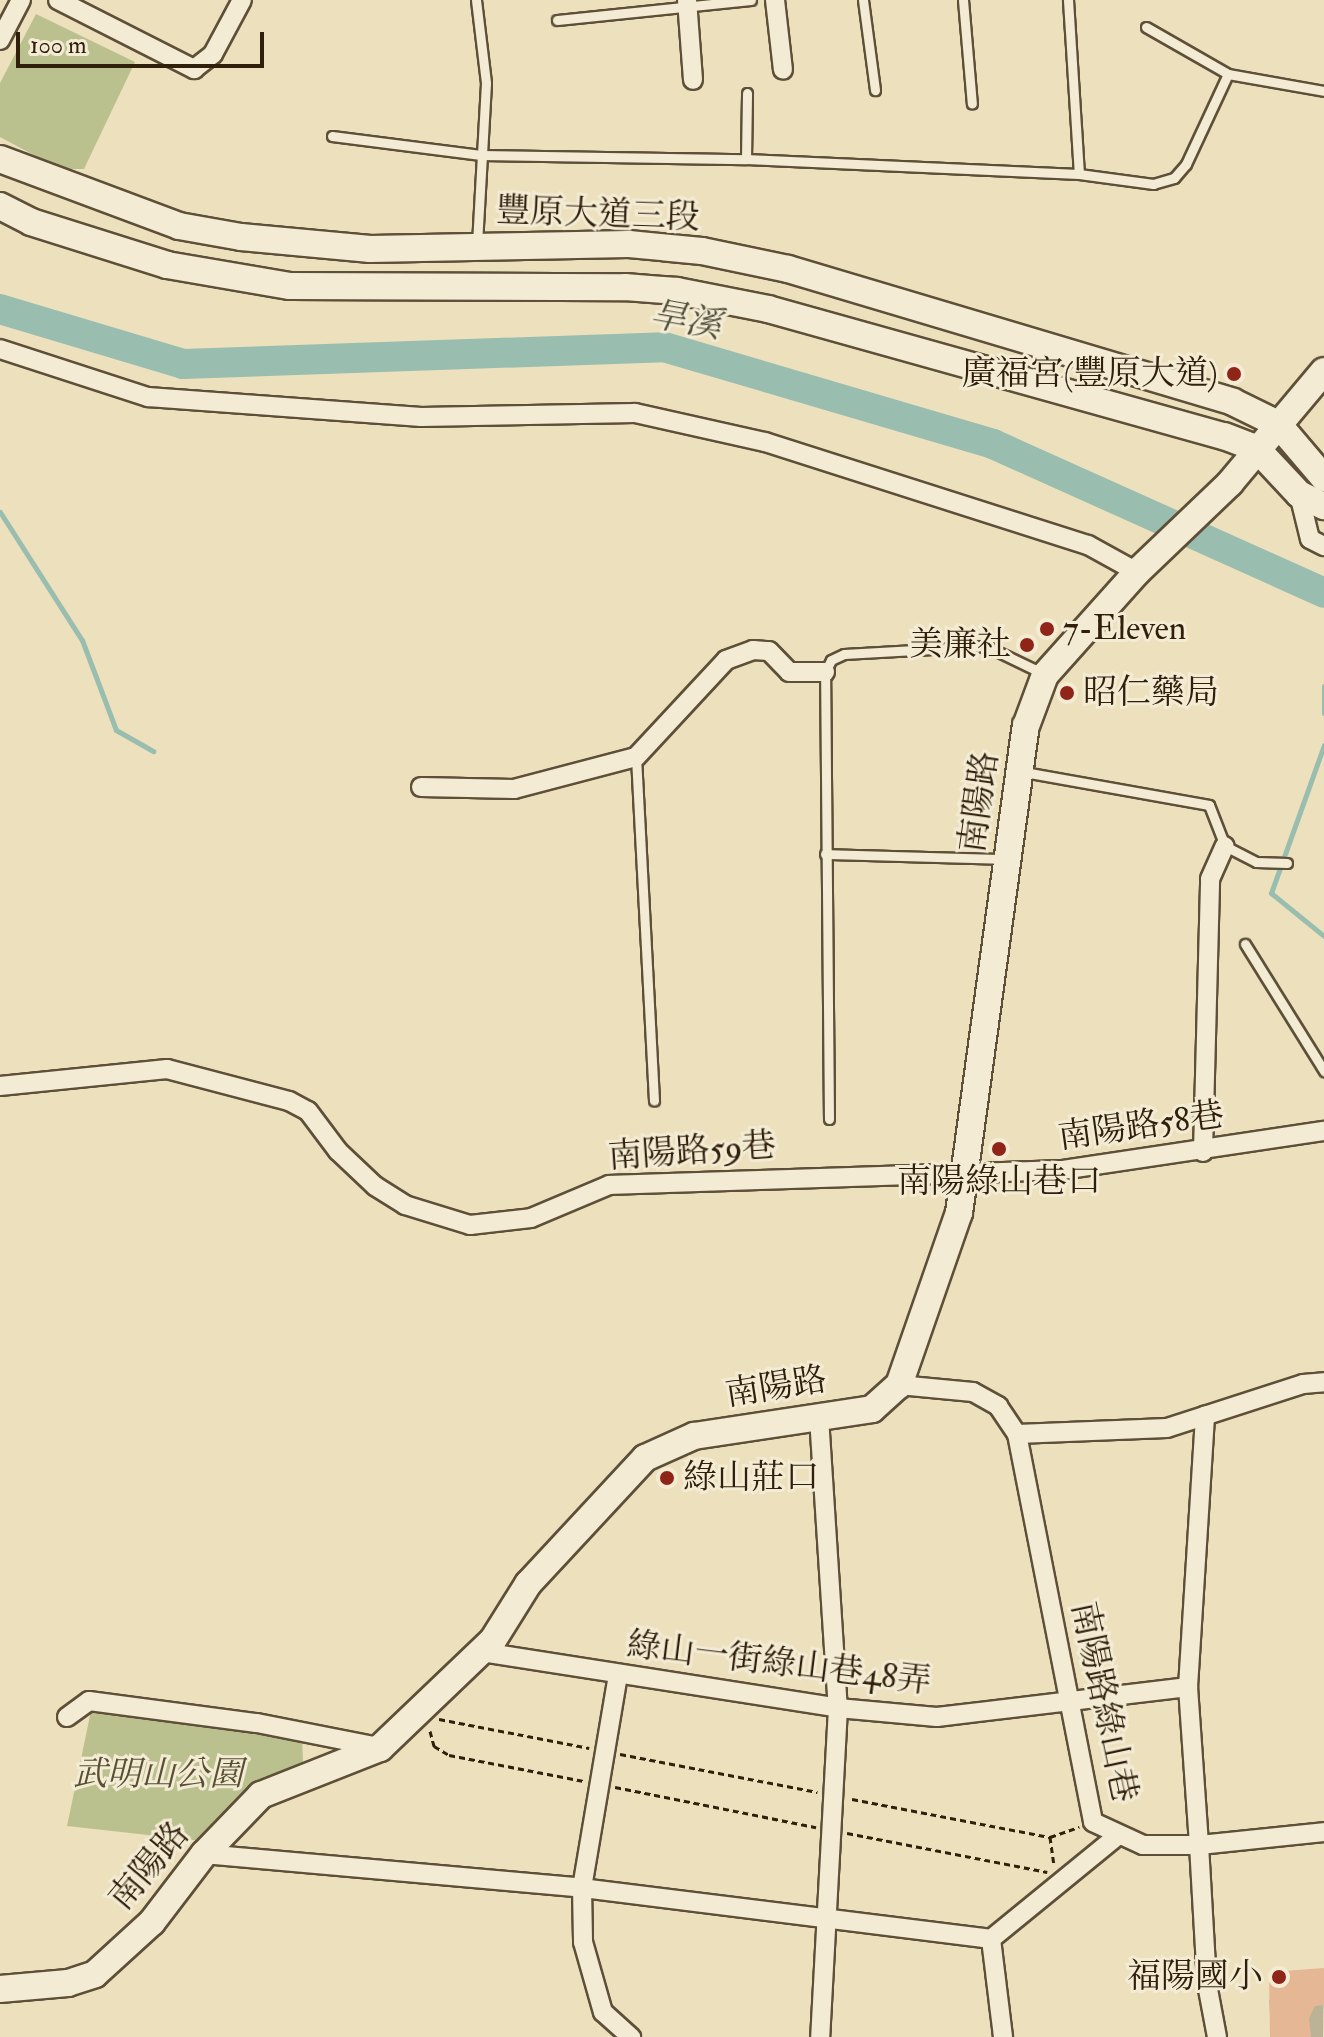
<!DOCTYPE html>
<meta charset="utf-8">
<style>
body{margin:0}
#map{position:relative;width:1324px;height:2037px;overflow:hidden;background:#ece0bd;font-family:"IM FELL Double Pica","Noto Serif TC",serif}
div>[style]{position:absolute}
.green>*{inset:0;background:#bac18f}
.shadow>*{inset:0;background:#0003}
.stream>*{height:5px;margin:-2.5px;padding:0 2.5px;transform-origin:2.5px;border-radius:2.5px;background:#99bdaf}
.river>*{height:30px;margin:-15px;padding:0 15px;transform-origin:15px;border-radius:15px;background:#99bdaf}
.building>*{inset:0;background:#e6b795}
.path>*{height:3px;margin-top:-1.5px;transform-origin:0;background:repeating-linear-gradient(90deg,#2f1f0b 0 6px,transparent 0 10px)}
.roads{filter:drop-shadow(2px 0 #5e4f38) drop-shadow(-2px 0 #5e4f38) drop-shadow(0 2px #5e4f38) drop-shadow(0 -2px #5e4f38)}
.lane>*{height:9px;margin:-4.5px;padding:0 4.5px;transform-origin:4.5px;border-radius:4.5px;background:#f3ebd4}
.street>*{height:18px;margin:-9px;padding:0 9px;transform-origin:9px;border-radius:9px;background:#f3ebd4}
.secondary>*{height:26px;margin:-13px;padding:0 13px;transform-origin:13px;border-radius:13px;background:#f3ebd4}
.dots>*{width:22px;height:22px;translate:-50% -50%;box-sizing:border-box;border:4px solid #f3ebd4;border-radius:50%}
span{translate:-50% -50%;white-space:nowrap;text-align:center;line-height:1.15;-webkit-text-stroke:6px #f3ebd4;paint-order:stroke}
.street-label{font-size:34px;color:#2f1f0b}
.poi-label{font-size:34px;color:#2f1f0b}
.right{translate:-100% -50%;text-align:right}
.left{translate:0 -50%;text-align:left}
.park-label{font-size:34px;color:#595033;font-style:italic}
.water-label{font-size:36px;color:#4f4e3c;font-style:italic}
.scale{position:absolute;left:16px;top:32px;width:248px;height:36px;box-sizing:border-box;border:4px solid #2f1f0b;border-top:0;padding-left:10px;font-size:24px;line-height:28px;white-space:nowrap;color:#2f1f0b;-webkit-text-stroke:6px #f3ebd4;paint-order:stroke}
</style>
<div id="map">
<div class="green">
<div style="clip-path:polygon(36px 14px,135px 62px,84px 169px,60px 169px,0 137px,0 83px)"></div>
<div style="clip-path:polygon(92px 1706px,302px 1733px,303px 1763px,266px 1780px,202px 1841px,67px 1826px)"></div>
</div>
<div class="shadow">
<div style="clip-path:polygon(1324px 1970px,1323px 2037px,1272px 2037px,1269px 2000px)"></div>
</div>
<div class="stream">
<div style="left:0;top:512px;width:152px;rotate:57.4deg"></div>
<div style="left:82px;top:640px;width:96px;rotate:69.3deg"></div>
<div style="left:116px;top:730px;width:43px;rotate:29.6deg"></div>
<div style="left:1324px;top:686px;width:27px;rotate:90deg"></div>
<div style="left:1324px;top:745px;width:157px;rotate:109.7deg"></div>
<div style="left:1271px;top:893px;width:68px;rotate:39.1deg"></div>
</div>
<div class="river">
<div style="left:0;top:309px;width:191px;rotate:16.7deg"></div>
<div style="left:183px;top:364px;width:481px;rotate:-2deg"></div>
<div style="left:664px;top:347px;width:343px;rotate:16.4deg"></div>
<div style="left:993px;top:444px;width:363px;rotate:24.2deg"></div>
</div>
<div class="building">
<div style="clip-path:polygon(1324px 1968px,1324px 2005px,1315px 2006px,1309px 2018px,1311px 2037px,1270px 2037px,1269px 1972px)"></div>
</div>
<div class="path">
<div style="left:439px;top:1719px;width:153px;rotate:10.9deg"></div>
<div style="left:430px;top:1731px;width:16px;rotate:75deg"></div>
<div style="left:434px;top:1746px;width:17px;rotate:31deg"></div>
<div style="left:449px;top:1755px;width:137px;rotate:10.9deg"></div>
<div style="left:620px;top:1754px;width:201px;rotate:10.9deg"></div>
<div style="left:615px;top:1787px;width:205px;rotate:11.3deg"></div>
<div style="left:852px;top:1799px;width:202px;rotate:10.9deg"></div>
<div style="left:1050px;top:1837px;width:31px;rotate:-19deg"></div>
<div style="left:847px;top:1833px;width:204px;rotate:11deg"></div>
<div style="left:1050px;top:1837px;width:28px;rotate:82deg"></div>
</div>
<div class="roads">
<div class="lane">
<div style="left:476px;top:0;width:84px;rotate:83.1deg"></div>
<div style="left:486px;top:83px;width:161px;rotate:93.2deg"></div>
<div style="left:863px;top:0;width:91px;rotate:82.4deg"></div>
<div style="left:963px;top:0;width:104px;rotate:85.1deg"></div>
<div style="left:1068px;top:0;width:174px;rotate:86.4deg"></div>
<div style="left:557px;top:20px;width:195px;rotate:-5.9deg"></div>
<div style="left:1146px;top:27px;width:95px;rotate:29.8deg"></div>
<div style="left:1228px;top:74px;width:97px;rotate:10deg"></div>
<div style="left:332px;top:136px;width:150px;rotate:7.3deg"></div>
<div style="left:481px;top:155px;width:265px;rotate:0.9deg"></div>
<div style="left:746px;top:159px;width:333px;rotate:2.6deg"></div>
<div style="left:1079px;top:174px;width:75px;rotate:7.7deg"></div>
<div style="left:1153px;top:184px;width:22px;rotate:-16deg"></div>
<div style="left:1174px;top:178px;width:18px;rotate:-49deg"></div>
<div style="left:1186px;top:164px;width:99px;rotate:-65deg"></div>
<div style="left:746px;top:159px;width:66px;rotate:-89.1deg"></div>
<div style="left:636px;top:757px;width:344px;rotate:87deg"></div>
<div style="left:1024px;top:772px;width:188px;rotate:10.1deg"></div>
<div style="left:1209px;top:805px;width:44px;rotate:68.7deg"></div>
<div style="left:1225px;top:846px;width:35px;rotate:27deg"></div>
<div style="left:1256px;top:862px;width:31px;rotate:2deg"></div>
<div style="left:825px;top:854px;width:179px;rotate:1.6deg"></div>
<div style="left:1245px;top:944px;width:150px;rotate:58.1deg"></div>
<div style="left:829px;top:1119px;width:447px;rotate:-90.5deg"></div>
<div style="left:825px;top:672px;width:13px;rotate:-63deg"></div>
<div style="left:831px;top:660px;width:14px;rotate:-25deg"></div>
<div style="left:844px;top:654px;width:142px;rotate:-3.2deg"></div>
<div style="left:986px;top:646px;width:62px;rotate:25.7deg"></div>
</div>
<div class="street">
<div style="left:58px;top:0;width:153px;rotate:26.9deg"></div>
<div style="left:194px;top:69px;width:24px;rotate:-38deg"></div>
<div style="left:213px;top:54px;width:61px;rotate:-61.8deg"></div>
<div style="left:687px;top:0;width:80px;rotate:85.7deg"></div>
<div style="left:775px;top:0;width:70px;rotate:83.5deg"></div>
<div style="left:0;top:40px;width:45px;rotate:-62.3deg"></div>
<div style="left:0;top:349px;width:156px;rotate:18deg"></div>
<div style="left:148px;top:397px;width:274px;rotate:4.2deg"></div>
<div style="left:421px;top:417px;width:214px;rotate:-1.1deg"></div>
<div style="left:635px;top:413px;width:133px;rotate:12.6deg"></div>
<div style="left:765px;top:442px;width:339px;rotate:17.7deg"></div>
<div style="left:1088px;top:545px;width:56px;rotate:28.9deg"></div>
<div style="left:1299px;top:494px;width:46px;rotate:76.3deg"></div>
<div style="left:1310px;top:539px;width:16px;rotate:27deg"></div>
<div style="left:421px;top:787px;width:93px;rotate:1.2deg"></div>
<div style="left:514px;top:789px;width:126px;rotate:-14.7deg"></div>
<div style="left:636px;top:757px;width:132px;rotate:-47.1deg"></div>
<div style="left:726px;top:660px;width:29px;rotate:-20deg"></div>
<div style="left:753px;top:650px;width:16px;rotate:4deg"></div>
<div style="left:769px;top:651px;width:29px;rotate:46deg"></div>
<div style="left:789px;top:672px;width:36px"></div>
<div style="left:0;top:1086px;width:168px;rotate:-5.8deg"></div>
<div style="left:167px;top:1069px;width:126px;rotate:14.7deg"></div>
<div style="left:289px;top:1101px;width:21px;rotate:28deg"></div>
<div style="left:308px;top:1111px;width:50px;rotate:53.1deg"></div>
<div style="left:338px;top:1151px;width:51px;rotate:43.4deg"></div>
<div style="left:375px;top:1186px;width:36px;rotate:32deg"></div>
<div style="left:405px;top:1205px;width:68px;rotate:17.1deg"></div>
<div style="left:470px;top:1225px;width:61px;rotate:-6.5deg"></div>
<div style="left:531px;top:1218px;width:85px;rotate:-22.9deg"></div>
<div style="left:609px;top:1185px;width:453px;rotate:-1.9deg"></div>
<div style="left:1062px;top:1170px;width:265px;rotate:-8.5deg"></div>
<div style="left:1203px;top:1152px;width:273px;rotate:-88.5deg"></div>
<div style="left:1210px;top:879px;width:36px;rotate:-66deg"></div>
<div style="left:899px;top:1385px;width:74px;rotate:5.4deg"></div>
<div style="left:973px;top:1392px;width:29px;rotate:29deg"></div>
<div style="left:998px;top:1406px;width:34px;rotate:56deg"></div>
<div style="left:1017px;top:1434px;width:395px;rotate:78.9deg"></div>
<div style="left:1093px;top:1822px;width:55px;rotate:24.7deg"></div>
<div style="left:1143px;top:1845px;width:56px"></div>
<div style="left:1199px;top:1845px;width:139px;rotate:86.7deg"></div>
<div style="left:1207px;top:1984px;width:54px;rotate:79.3deg"></div>
<div style="left:819px;top:1417px;width:292px;rotate:86.3deg"></div>
<div style="left:838px;top:1708px;width:329px;rotate:93.1deg"></div>
<div style="left:1017px;top:1434px;width:150px;rotate:-2.3deg"></div>
<div style="left:1167px;top:1428px;width:143px;rotate:-17.9deg"></div>
<div style="left:1303px;top:1384px;width:21px;rotate:-5deg"></div>
<div style="left:482px;top:1652px;width:360px;rotate:8.9deg"></div>
<div style="left:838px;top:1708px;width:99px;rotate:5.2deg"></div>
<div style="left:937px;top:1717px;width:253px;rotate:-6.8deg"></div>
<div style="left:1188px;top:1687px;width:158px;rotate:86deg"></div>
<div style="left:1199px;top:1845px;width:126px;rotate:-5.9deg"></div>
<div style="left:618px;top:1675px;width:216px;rotate:99.6deg"></div>
<div style="left:582px;top:1888px;width:54px;rotate:88.9deg"></div>
<div style="left:583px;top:1942px;width:73px;rotate:74.1deg"></div>
<div style="left:603px;top:2012px;width:38px;rotate:42deg"></div>
<div style="left:1188px;top:1687px;width:272px;rotate:-86.4deg"></div>
<div style="left:67px;top:1717px;width:27px;rotate:-36deg"></div>
<div style="left:89px;top:1701px;width:169px;rotate:7.5deg"></div>
<div style="left:257px;top:1723px;width:123px;rotate:11.2deg"></div>
<div style="left:204px;top:1854px;width:380px;rotate:5.1deg"></div>
<div style="left:582px;top:1888px;width:412px;rotate:7.1deg"></div>
<div style="left:991px;top:1939px;width:161px;rotate:-39.2deg"></div>
<div style="left:991px;top:1939px;width:99px;rotate:83deg"></div>
</div>
<div class="secondary">
<div style="left:0;top:159px;width:191px;rotate:20.5deg"></div>
<div style="left:179px;top:226px;width:63px;rotate:10.1deg"></div>
<div style="left:241px;top:237px;width:130px;rotate:5.3deg"></div>
<div style="left:370px;top:249px;width:259px;rotate:-1.1deg"></div>
<div style="left:629px;top:244px;width:73px;rotate:5.5deg"></div>
<div style="left:702px;top:251px;width:88px;rotate:11.8deg"></div>
<div style="left:788px;top:269px;width:464px;rotate:16.6deg"></div>
<div style="left:1233px;top:402px;width:50px;rotate:26.1deg"></div>
<div style="left:1278px;top:424px;width:71px;rotate:49.6deg"></div>
<div style="left:0;top:206px;width:35px;rotate:27deg"></div>
<div style="left:31px;top:222px;width:143px;rotate:17.5deg"></div>
<div style="left:167px;top:265px;width:125px;rotate:9.7deg"></div>
<div style="left:290px;top:286px;width:335px;rotate:0.2deg"></div>
<div style="left:625px;top:287px;width:52px;rotate:4.4deg"></div>
<div style="left:677px;top:291px;width:93px;rotate:11.2deg"></div>
<div style="left:768px;top:309px;width:473px;rotate:15.6deg"></div>
<div style="left:1224px;top:436px;width:34px;rotate:21deg"></div>
<div style="left:1256px;top:448px;width:63px;rotate:46.9deg"></div>
<div style="left:1299px;top:494px;width:28px;rotate:26deg"></div>
<div style="left:0;top:1989px;width:68px;rotate:-5deg"></div>
<div style="left:68px;top:1983px;width:28px;rotate:-18deg"></div>
<div style="left:95px;top:1974px;width:77px;rotate:-42.4deg"></div>
<div style="left:152px;top:1922px;width:86px;rotate:-52.6deg"></div>
<div style="left:204px;top:1854px;width:82px;rotate:-46deg"></div>
<div style="left:261px;top:1795px;width:128px;rotate:-21.6deg"></div>
<div style="left:380px;top:1748px;width:156px;rotate:-43.7deg"></div>
<div style="left:493px;top:1640px;width:66px;rotate:-58deg"></div>
<div style="left:528px;top:1584px;width:172px;rotate:-47.1deg"></div>
<div style="left:645px;top:1458px;width:54px;rotate:-24.2deg"></div>
<div style="left:694px;top:1436px;width:180px;rotate:-8.6deg"></div>
<div style="left:872px;top:1409px;width:36px;rotate:-42deg"></div>
<div style="left:899px;top:1385px;width:182px;rotate:-70.8deg"></div>
<div style="left:959px;top:1213px;width:492px;rotate:-82.2deg"></div>
<div style="left:1026px;top:726px;width:54px;rotate:-69.6deg"></div>
<div style="left:1045px;top:675px;width:138px;rotate:-48.2deg"></div>
<div style="left:1137px;top:572px;width:129px;rotate:-43.7deg"></div>
<div style="left:1230px;top:483px;width:146px;rotate:-50deg"></div>
</div>
</div>
<div class="dots">
<div style="left:1234px;top:374px;background:#8f2418"></div>
<div style="left:1047px;top:629px;background:#8f2418"></div>
<div style="left:1027px;top:645px;background:#8f2418"></div>
<div style="left:1067px;top:693px;background:#8f2418"></div>
<div style="left:999px;top:1149px;background:#8f2418"></div>
<div style="left:667px;top:1478px;background:#8f2418"></div>
<div style="left:1279px;top:1977px;background:#8f2418"></div>
</div>
<div class="street-label">
<span style="left:598px;top:214px;rotate:2deg">豐原大道三段</span>
<span style="left:979px;top:802px;rotate:-82deg">南陽路</span>
<span style="left:1141px;top:1126px;rotate:-8deg">南陽路58巷</span>
<span style="left:692px;top:1151px;rotate:-4deg">南陽路59巷</span>
<span style="left:776px;top:1387px;rotate:-9deg">南陽路</span>
<span style="left:779px;top:1663px;rotate:7deg">綠山一街綠山巷48弄</span>
<span style="left:1104px;top:1702px;rotate:78deg">南陽路綠山巷</span>
<span style="left:149px;top:1866px;rotate:-50deg">南陽路</span>
</div>
<div class="poi-label">
<span class="right" style="left:1218px;top:374px">廣福宮(豐原大道)</span>
<span class="left" style="left:1063px;top:629px">7-Eleven</span>
<span class="right" style="left:1011px;top:645px">美廉社</span>
<span class="left" style="left:1083px;top:693px">昭仁藥局</span>
<span style="left:999px;top:1182px">南陽綠山巷口</span>
<span class="left" style="left:683px;top:1478px">綠山莊口</span>
<span class="right" style="left:1263px;top:1977px">福陽國小</span>
</div>
<div class="park-label">
<span style="left:158px;top:1775px">武明山公園</span>
</div>
<div class="water-label">
<span style="left:686px;top:320px;rotate:10deg">旱溪</span>
</div>
<div class="scale">100 m</div>
</div>
